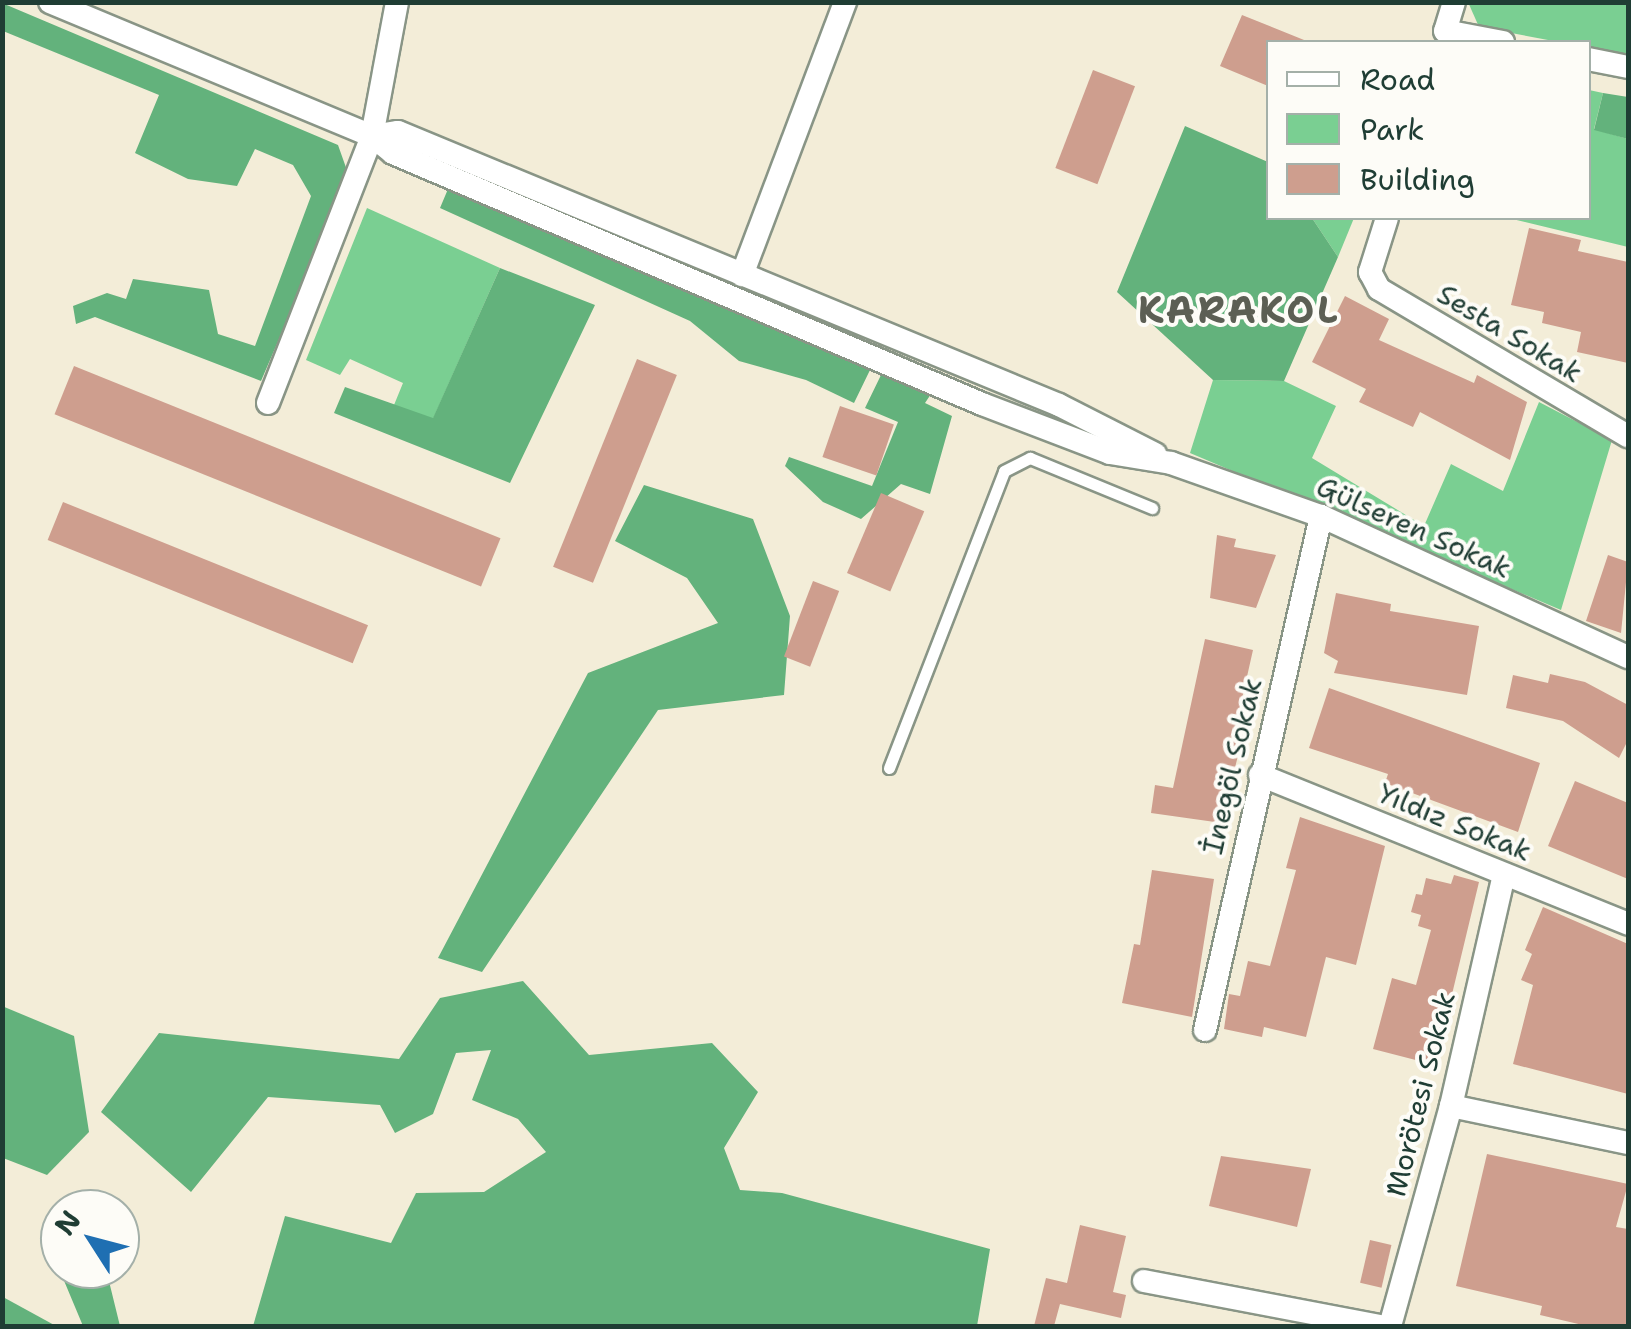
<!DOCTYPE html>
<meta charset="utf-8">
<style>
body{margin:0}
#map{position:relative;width:1631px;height:1329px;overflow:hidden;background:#f3edd8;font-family:"Shantell Sans",sans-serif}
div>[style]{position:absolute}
.green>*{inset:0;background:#7acf92}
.forest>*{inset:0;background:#63b27c}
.building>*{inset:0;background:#ce9e8e;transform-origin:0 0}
.roads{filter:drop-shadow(2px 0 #899586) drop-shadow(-2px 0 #899586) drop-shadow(0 2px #899586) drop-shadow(0 -2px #899586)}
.lane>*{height:11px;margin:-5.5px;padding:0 5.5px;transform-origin:5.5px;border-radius:5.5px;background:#fff}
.street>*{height:22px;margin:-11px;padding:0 11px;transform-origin:11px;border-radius:11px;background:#fff}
span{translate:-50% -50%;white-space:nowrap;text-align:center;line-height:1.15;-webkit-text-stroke:8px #fdfcf7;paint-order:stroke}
.street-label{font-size:28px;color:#1f3d34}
.district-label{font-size:38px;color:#5c5f54;font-weight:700;letter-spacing:2.5px}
.frame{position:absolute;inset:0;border:5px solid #1f3d34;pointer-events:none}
.legend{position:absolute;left:1266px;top:40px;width:325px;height:180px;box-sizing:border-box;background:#fdfcf7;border:2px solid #a4b0a9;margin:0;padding:12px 18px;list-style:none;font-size:30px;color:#1f3d34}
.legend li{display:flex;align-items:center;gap:20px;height:50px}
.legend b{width:50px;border:2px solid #a4b0a9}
.north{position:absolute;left:40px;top:1189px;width:100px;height:100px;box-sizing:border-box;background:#fdfcf7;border:2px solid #a4b0a9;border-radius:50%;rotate:306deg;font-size:28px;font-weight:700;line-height:40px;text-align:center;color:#1f3d34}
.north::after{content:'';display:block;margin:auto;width:35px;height:45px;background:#1f6fb2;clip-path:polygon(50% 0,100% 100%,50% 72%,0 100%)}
</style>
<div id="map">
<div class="green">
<div style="clip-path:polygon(1468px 2px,1628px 3px,1628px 55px,1479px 27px)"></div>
<div style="clip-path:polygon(1589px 90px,1603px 93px,1594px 129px,1628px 139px,1628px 247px,1508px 218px,1588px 218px)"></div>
<div style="clip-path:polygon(367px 208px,500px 268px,433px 419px,394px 405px,403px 383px,350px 359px,340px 375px,306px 360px)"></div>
<div style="clip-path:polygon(1312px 218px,1354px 218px,1338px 257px)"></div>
<div style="clip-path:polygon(1213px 380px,1284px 381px,1336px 406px,1312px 458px,1424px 526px,1451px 464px,1503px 491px,1539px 402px,1612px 440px,1561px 610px,1190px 453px)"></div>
</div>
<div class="forest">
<div style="clip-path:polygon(2px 3px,338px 145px,349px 176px,261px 381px,95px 317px,76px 324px,73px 306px,107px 293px,126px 299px,133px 279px,209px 290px,218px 334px,255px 346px,311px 196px,293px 165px,255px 149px,237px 186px,188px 179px,135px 153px,159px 95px,3px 31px)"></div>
<div style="clip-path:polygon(1603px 93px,1628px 97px,1628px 139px,1594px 130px)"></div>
<div style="clip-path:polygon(1185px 126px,1268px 162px,1268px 218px,1312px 218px,1338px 257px,1284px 381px,1213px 380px,1117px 292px)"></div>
<div style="clip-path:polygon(448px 189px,870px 370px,854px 403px,806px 380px,739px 361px,690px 321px,440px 208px)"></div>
<div style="clip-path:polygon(500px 268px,595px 305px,510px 483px,334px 413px,345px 387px,433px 418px)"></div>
<div style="clip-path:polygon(881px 375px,931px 394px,925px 403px,952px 416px,930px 494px,901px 484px,861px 519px,823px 502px,785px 466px,789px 457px,872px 486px,898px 422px,865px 408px)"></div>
<div style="clip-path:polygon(644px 485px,753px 519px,790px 616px,784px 695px,658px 710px,482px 972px,438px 958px,588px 673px,718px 623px,687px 578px,615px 541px)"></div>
<div style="clip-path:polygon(523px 981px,589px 1055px,712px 1043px,758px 1092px,724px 1148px,740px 1190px,782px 1193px,990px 1249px,977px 1326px,253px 1326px,285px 1216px,391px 1243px,416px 1193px,484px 1192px,546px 1152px,518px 1119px,472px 1100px,491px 1050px,456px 1053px,433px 1114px,395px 1133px,380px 1105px,268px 1097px,191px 1192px,101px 1112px,159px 1033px,399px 1059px,440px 998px)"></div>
<div style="clip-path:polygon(2px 1006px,74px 1036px,89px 1132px,47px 1175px,3px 1158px)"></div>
<div style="clip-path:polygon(60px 1250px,60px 1269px,106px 1269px,120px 1326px,83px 1326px,52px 1252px)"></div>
<div style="clip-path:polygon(3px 1297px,56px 1326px,3px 1326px)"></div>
</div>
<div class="building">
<div style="clip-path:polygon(1242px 15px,1309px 42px,1268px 42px,1268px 86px,1220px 66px)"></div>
<div style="left:1093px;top:70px;width:45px;height:105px;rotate:21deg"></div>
<div style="clip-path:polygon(1529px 228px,1581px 240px,1578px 251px,1628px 262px,1628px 363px,1577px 352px,1581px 332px,1542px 323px,1544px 312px,1511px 305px)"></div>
<div style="clip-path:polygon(1345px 296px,1389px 319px,1379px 340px,1474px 383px,1477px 375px,1527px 402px,1510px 460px,1420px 412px,1413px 427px,1359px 402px,1366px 389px,1312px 362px)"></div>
<div style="left:637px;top:359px;width:43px;height:224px;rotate:22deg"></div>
<div style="left:74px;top:366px;width:460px;height:52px;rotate:22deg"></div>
<div style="left:840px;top:406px;width:57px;height:54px;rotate:19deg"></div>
<div style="left:881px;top:493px;width:47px;height:87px;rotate:23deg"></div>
<div style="left:63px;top:502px;width:329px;height:41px;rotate:22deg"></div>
<div style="clip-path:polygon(1217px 535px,1236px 539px,1234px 547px,1276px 555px,1256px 608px,1210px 598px)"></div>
<div style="clip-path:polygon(1608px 555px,1628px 562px,1621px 633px,1586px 621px)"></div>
<div style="left:813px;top:581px;width:28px;height:81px;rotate:21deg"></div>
<div style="clip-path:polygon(1336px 593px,1391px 604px,1390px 611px,1479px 626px,1467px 695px,1334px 673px,1338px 661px,1324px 653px)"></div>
<div style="clip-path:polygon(1205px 639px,1253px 650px,1239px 712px,1248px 713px,1222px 823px,1151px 813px,1155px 785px,1173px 788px)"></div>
<div style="clip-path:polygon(1550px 674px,1585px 682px,1628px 705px,1628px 740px,1619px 758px,1563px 721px,1506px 708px,1513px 675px,1548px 683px)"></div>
<div style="clip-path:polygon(1329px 688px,1540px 763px,1518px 832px,1385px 783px,1388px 774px,1309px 748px)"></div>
<div style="clip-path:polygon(1575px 781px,1628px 803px,1628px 879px,1548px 846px)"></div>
<div style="clip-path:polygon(1300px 817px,1385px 846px,1356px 965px,1326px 957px,1306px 1037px,1264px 1027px,1262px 1037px,1224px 1029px,1229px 994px,1240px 996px,1248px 961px,1270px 966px,1296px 870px,1286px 868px)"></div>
<div style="clip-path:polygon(1152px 870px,1214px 879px,1192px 1017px,1122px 1003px,1134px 944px,1140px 945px)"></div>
<div style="clip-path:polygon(1454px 875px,1479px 882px,1435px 1065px,1373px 1049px,1392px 978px,1416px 985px,1431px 930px,1418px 926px,1421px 915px,1411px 912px,1416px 894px,1422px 895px,1426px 878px,1451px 884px)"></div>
<div style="clip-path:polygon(1543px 907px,1628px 944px,1628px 1094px,1513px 1064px,1533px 985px,1521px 980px,1532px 954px,1525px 950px)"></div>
<div style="clip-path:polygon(1487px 1154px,1628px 1184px,1616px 1227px,1628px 1229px,1628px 1326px,1587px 1326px,1540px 1315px,1542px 1306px,1456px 1286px)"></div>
<div style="clip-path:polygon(1221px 1156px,1311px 1169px,1297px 1227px,1209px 1206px)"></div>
<div style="clip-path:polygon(1080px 1225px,1126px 1236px,1113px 1292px,1126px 1295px,1121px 1318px,1060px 1304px,1054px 1326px,1034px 1326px,1046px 1278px,1067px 1283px)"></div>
<div style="left:1370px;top:1240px;width:22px;height:44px;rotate:13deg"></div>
</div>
<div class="roads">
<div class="lane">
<div style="left:889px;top:768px;width:318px;rotate:-68.8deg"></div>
<div style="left:1004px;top:471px;width:29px;rotate:-27deg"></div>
<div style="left:1030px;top:458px;width:132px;rotate:22.3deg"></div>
</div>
<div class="street">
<div style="left:50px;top:2px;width:349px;rotate:22.6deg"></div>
<div style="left:372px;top:136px;width:27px;rotate:39deg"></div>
<div style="left:393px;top:153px;width:640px;rotate:23.08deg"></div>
<div style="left:982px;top:404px;width:137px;rotate:20.9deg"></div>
<div style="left:1110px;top:453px;width:62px;rotate:9.3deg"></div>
<div style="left:1171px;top:463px;width:159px;rotate:19.5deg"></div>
<div style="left:1321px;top:516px;width:338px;rotate:24.7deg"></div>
<div style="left:1454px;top:2px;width:30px;rotate:107deg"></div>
<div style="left:1445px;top:31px;width:59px;rotate:10.7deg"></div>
<div style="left:1588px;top:59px;width:41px;rotate:11.3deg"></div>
<div style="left:372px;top:136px;width:26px;rotate:-9deg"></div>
<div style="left:398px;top:132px;width:715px;rotate:22.44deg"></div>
<div style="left:1059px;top:405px;width:108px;rotate:27deg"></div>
<div style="left:1387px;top:218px;width:57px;rotate:107.5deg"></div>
<div style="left:1370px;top:272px;width:19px;rotate:62deg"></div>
<div style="left:1379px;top:289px;width:289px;rotate:30.6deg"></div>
<div style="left:742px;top:275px;width:292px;rotate:-69.3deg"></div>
<div style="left:268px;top:403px;width:287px;rotate:-68.7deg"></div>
<div style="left:372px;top:136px;width:136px;rotate:-79.4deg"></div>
<div style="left:1260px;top:775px;width:397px;rotate:22deg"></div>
<div style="left:1205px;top:1030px;width:527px;rotate:-77.28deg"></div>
<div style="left:1451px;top:1106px;width:181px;rotate:11.8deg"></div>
<div style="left:1144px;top:1281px;width:240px;rotate:10.8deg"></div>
<div style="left:1390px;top:1326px;width:228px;rotate:-74.5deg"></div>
<div style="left:1451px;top:1106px;width:237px;rotate:-77.1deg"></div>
</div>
</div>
<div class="street-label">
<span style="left:1510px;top:333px;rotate:31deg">Sesta Sokak</span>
<span style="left:1414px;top:527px;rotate:24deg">Gülseren Sokak</span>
<span style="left:1232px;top:766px;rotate:-77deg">İnegöl Sokak</span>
<span style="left:1455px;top:822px;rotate:22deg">Yıldız Sokak</span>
<span style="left:1420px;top:1094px;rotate:-76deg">Morötesi Sokak</span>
</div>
<div class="district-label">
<span style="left:1239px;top:310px">KARAKOL</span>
</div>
<div class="frame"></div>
<ul class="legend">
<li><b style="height:12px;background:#fff"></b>Road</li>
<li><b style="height:28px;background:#7acf92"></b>Park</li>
<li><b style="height:28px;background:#ce9e8e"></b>Building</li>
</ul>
<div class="north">N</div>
</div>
